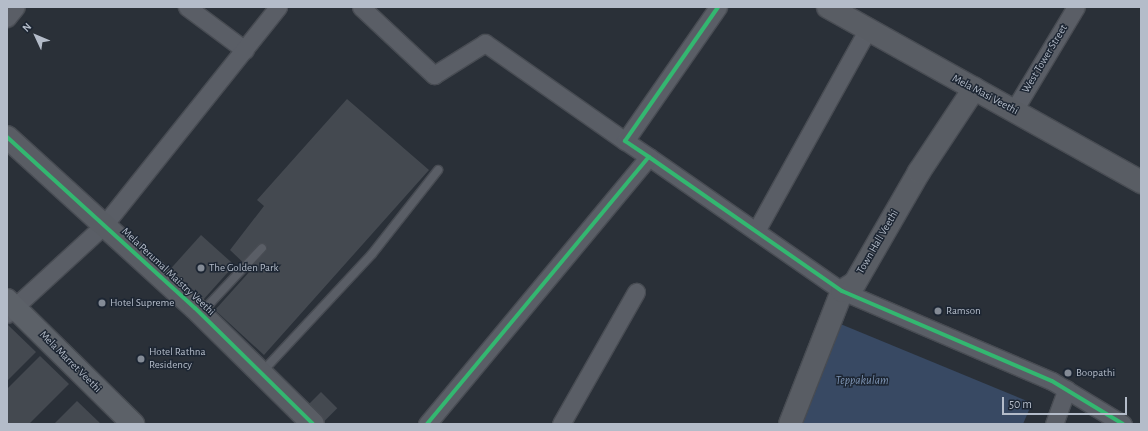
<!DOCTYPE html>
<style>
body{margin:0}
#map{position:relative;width:1148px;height:431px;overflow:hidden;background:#2a3038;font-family:"Alegreya Sans",sans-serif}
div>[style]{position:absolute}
.water>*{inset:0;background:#384963}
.building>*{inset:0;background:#444950;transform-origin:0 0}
.roads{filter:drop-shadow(1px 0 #484c53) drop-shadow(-1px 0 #484c53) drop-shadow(0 1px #484c53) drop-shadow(0 -1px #484c53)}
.lane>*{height:8px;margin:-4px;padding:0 4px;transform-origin:4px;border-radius:4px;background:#5a5e66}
.street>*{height:17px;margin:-8.5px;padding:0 8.5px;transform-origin:8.5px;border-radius:8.5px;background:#5a5e66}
.secondary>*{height:22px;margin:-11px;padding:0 11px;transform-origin:11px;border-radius:11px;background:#595d64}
.primary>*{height:22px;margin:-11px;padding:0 11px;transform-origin:11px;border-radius:11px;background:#5c6168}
.cycleway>*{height:4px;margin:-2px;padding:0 2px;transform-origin:2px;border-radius:2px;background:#33b770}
.dots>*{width:11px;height:11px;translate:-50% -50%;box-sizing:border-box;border:2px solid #1d2633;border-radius:50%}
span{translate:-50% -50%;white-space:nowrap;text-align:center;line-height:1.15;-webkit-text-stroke:3px #1d2633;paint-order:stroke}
.street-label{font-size:11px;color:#b4bcc9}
.poi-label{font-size:11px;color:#b4bcc9}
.left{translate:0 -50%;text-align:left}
.water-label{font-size:12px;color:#7c92b1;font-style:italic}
.frame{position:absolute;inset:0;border:8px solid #b4bcc9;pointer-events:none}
.north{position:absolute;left:16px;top:16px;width:40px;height:40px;-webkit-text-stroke:3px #1d2633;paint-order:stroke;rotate:314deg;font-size:11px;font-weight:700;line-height:16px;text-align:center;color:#b4bcc9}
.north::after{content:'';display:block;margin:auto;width:14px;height:18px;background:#b4bcc9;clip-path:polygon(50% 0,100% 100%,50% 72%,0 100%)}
.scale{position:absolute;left:1002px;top:397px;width:125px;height:18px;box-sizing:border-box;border:2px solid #b4bcc9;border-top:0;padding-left:5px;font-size:12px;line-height:14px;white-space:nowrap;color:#b4bcc9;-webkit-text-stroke:3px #1d2633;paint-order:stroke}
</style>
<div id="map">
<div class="water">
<div style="clip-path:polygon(838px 323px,1032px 403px,1023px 424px,796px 424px)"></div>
</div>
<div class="building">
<div style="clip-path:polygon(347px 99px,429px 170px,264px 355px,215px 310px,251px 270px,230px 250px,264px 206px,257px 200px)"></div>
<div style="left:201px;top:235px;width:45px;height:49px;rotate:42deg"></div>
<div style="clip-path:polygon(7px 324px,36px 352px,7px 381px)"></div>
<div style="clip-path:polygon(40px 356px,69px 384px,29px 424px,7px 424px,7px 389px)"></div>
<div style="left:321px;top:392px;width:23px;height:18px;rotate:45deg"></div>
<div style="clip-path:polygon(77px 401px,101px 424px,54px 424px)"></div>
</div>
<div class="roads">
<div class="lane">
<div style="left:201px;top:313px;width:89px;rotate:-46.8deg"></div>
<div style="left:262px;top:372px;width:161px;rotate:-47deg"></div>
<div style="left:372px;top:254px;width:107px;rotate:-51.8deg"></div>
</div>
<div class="street">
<div style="left:187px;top:7px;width:72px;rotate:36.6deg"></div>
<div style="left:361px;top:7px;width:100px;rotate:43deg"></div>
<div style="left:434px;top:75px;width:60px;rotate:-32.1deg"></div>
<div style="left:485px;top:43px;width:171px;rotate:35deg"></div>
<div style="left:7px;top:18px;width:14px;rotate:-51deg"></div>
<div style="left:1014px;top:110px;width:120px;rotate:-59deg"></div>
<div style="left:649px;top:157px;width:235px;rotate:34.8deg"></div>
<div style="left:842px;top:291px;width:228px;rotate:23.2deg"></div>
<div style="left:1052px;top:381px;width:83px;rotate:31.2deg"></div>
<div style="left:756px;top:231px;width:229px;rotate:-61deg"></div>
<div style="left:7px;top:314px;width:132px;rotate:-42.5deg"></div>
<div style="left:104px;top:225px;width:279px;rotate:-51.4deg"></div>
<div style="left:427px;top:424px;width:347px;rotate:-50.3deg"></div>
<div style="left:649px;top:157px;width:29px;rotate:-146deg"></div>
<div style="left:625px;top:141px;width:163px;rotate:-55.2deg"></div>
<div style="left:561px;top:424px;width:152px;rotate:-60.4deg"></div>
<div style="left:1054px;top:424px;width:37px;rotate:-70deg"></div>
</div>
<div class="secondary">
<div style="left:828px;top:7px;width:359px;rotate:29.2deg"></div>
<div style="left:7px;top:137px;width:254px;rotate:42.3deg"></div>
<div style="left:195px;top:308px;width:165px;rotate:44.5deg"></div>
<div style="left:790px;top:424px;width:143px;rotate:-68.6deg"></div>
<div style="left:842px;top:291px;width:15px;rotate:-32deg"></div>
<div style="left:855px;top:283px;width:128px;rotate:-60deg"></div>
<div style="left:919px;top:172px;width:100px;rotate:-56.5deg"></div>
</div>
<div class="primary">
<div style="left:7px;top:300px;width:177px;rotate:44.5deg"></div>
</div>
</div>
<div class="cycleway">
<div style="left:7px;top:137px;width:254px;rotate:42.3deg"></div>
<div style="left:195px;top:308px;width:165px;rotate:44.5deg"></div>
<div style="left:649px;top:157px;width:235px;rotate:34.8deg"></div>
<div style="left:842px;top:291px;width:228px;rotate:23.2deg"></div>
<div style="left:1052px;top:381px;width:83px;rotate:31.2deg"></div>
<div style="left:427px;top:424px;width:347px;rotate:-50.3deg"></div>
<div style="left:649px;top:157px;width:29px;rotate:-146deg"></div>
<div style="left:625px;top:141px;width:163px;rotate:-55.2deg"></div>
</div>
<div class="dots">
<div style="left:201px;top:268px;background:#848b96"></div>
<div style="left:102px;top:303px;background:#848b96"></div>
<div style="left:938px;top:311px;background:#848b96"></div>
<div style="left:141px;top:359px;background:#848b96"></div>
<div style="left:1068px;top:373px;background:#848b96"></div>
</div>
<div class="street-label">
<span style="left:1045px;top:59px;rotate:-59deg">West Tower Street</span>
<span style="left:985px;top:95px;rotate:28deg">Mela Masi Veethi</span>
<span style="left:878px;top:242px;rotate:-60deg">Town Hall Veethi</span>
<span style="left:168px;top:272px;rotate:43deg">Mela Perumal Maistry Veethi</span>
<span style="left:70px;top:362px;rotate:45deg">Mela Marret Veethi</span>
</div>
<div class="poi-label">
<span class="left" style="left:209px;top:268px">The Golden Park</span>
<span class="left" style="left:110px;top:303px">Hotel Supreme</span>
<span class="left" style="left:946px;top:311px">Ramson</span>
<span class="left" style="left:149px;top:359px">Hotel Rathna<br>Residency</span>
<span class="left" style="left:1076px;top:373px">Boopathi</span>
</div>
<div class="water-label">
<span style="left:862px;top:381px">Teppakulam</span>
</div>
<div class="frame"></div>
<div class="north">N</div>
<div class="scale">50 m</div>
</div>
